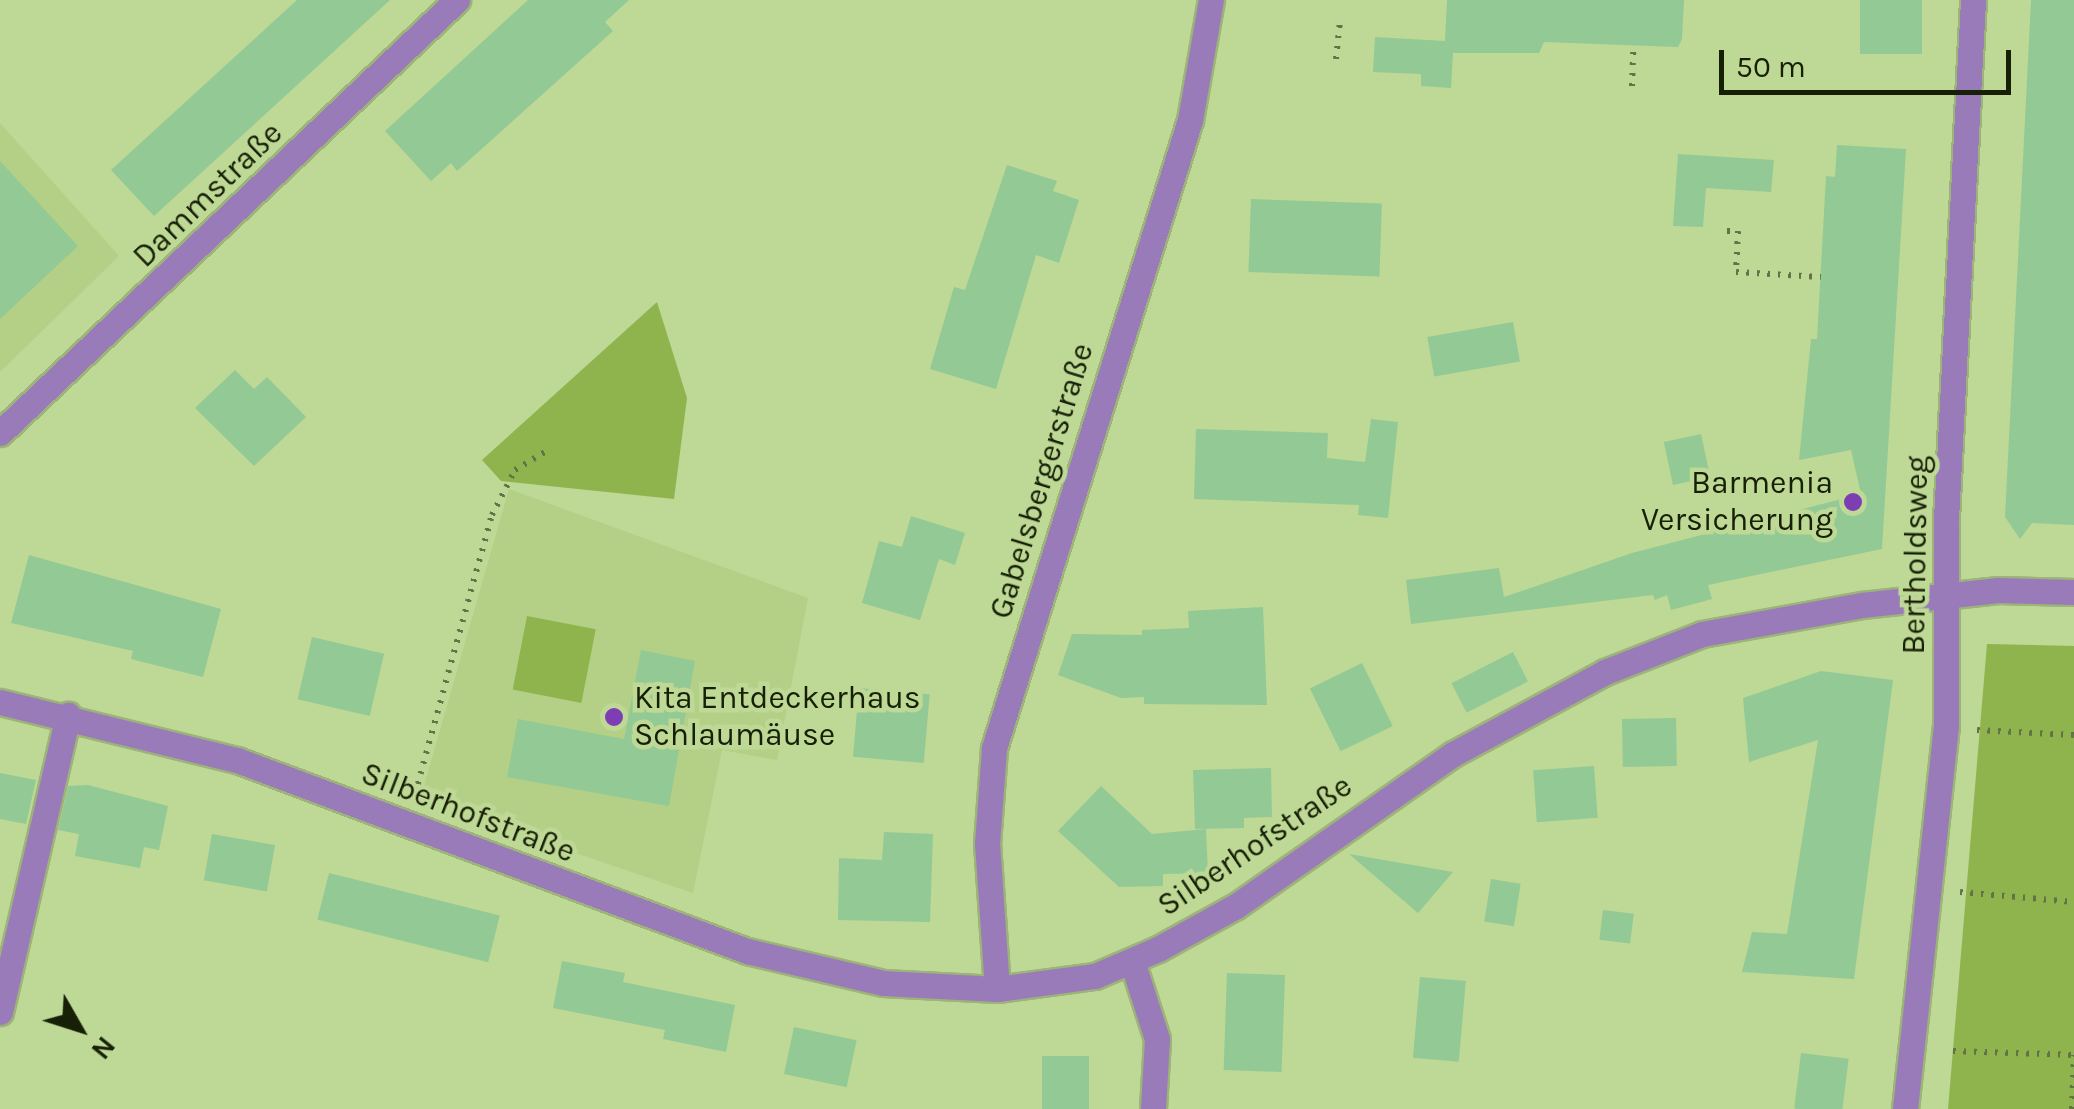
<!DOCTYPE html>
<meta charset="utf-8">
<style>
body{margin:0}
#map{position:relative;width:2074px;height:1109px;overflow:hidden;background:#bed896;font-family:Karla,sans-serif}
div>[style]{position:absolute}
.built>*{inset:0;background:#b3d086}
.green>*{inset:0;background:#90b44d;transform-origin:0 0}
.building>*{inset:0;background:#93c995;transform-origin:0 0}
.path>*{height:6px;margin-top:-3px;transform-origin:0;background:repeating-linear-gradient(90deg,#637347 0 2.5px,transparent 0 10.5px)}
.roads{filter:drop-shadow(2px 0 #9db379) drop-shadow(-2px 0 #9db379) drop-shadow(0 2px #9db379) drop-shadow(0 -2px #9db379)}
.minor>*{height:25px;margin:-12.5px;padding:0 12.5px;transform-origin:12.5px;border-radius:12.5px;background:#997bba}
.dots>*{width:28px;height:28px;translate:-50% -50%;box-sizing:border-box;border:5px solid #bed896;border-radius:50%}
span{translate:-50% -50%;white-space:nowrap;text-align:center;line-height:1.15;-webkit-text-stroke:9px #bed896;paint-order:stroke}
.street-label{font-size:32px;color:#172006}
.poi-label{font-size:32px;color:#172006}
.right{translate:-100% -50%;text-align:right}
.left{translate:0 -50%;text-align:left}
.north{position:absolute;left:30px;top:979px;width:100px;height:100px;-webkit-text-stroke:8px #bed896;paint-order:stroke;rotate:129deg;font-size:28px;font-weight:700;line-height:40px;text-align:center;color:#172006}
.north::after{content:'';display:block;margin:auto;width:35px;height:45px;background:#172006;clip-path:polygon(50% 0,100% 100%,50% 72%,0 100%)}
.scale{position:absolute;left:1719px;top:50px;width:292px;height:45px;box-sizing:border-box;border:5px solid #172006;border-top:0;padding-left:12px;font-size:30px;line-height:35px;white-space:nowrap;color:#172006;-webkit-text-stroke:8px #bed896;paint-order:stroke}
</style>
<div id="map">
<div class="built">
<div style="clip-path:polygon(0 123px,119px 256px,0 372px)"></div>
<div style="clip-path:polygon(509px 489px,808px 598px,777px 760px,722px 750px,693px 893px,420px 800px)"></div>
</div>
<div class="green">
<div style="clip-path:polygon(657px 302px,687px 398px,674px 499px,501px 481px,482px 460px)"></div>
<div style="left:527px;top:616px;width:70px;height:75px;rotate:11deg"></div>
<div style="clip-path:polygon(1987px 644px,2074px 646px,2074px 1109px,1948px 1109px)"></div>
</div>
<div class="building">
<div style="clip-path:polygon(297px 0,390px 0,154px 216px,111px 170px)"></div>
<div style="clip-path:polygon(528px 0,629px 0,605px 22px,613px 31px,457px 171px,451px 163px,431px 181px,385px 131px)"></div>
<div style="clip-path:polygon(1447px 0,1684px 0,1682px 39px,1678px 47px,1544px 42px,1539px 53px,1453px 53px,1451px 88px,1421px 86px,1421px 74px,1373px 72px,1375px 37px,1445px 41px)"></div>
<div style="left:1860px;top:0;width:62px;height:54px"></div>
<div style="clip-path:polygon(2031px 0,2074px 0,2074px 525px,2032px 523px,2020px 539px,2005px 517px)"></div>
<div style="clip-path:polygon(1837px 145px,1906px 149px,1882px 549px,1708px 585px,1712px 599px,1671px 610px,1667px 595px,1655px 600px,1653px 595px,1411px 624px,1406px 580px,1499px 568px,1504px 597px,1632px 553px,1861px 494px,1851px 450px,1799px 460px,1811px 339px,1817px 339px,1826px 176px,1835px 177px)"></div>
<div style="clip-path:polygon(1678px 154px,1774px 160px,1771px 192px,1706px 188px,1703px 227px,1673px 226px)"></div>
<div style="clip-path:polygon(0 161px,78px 246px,0 319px)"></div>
<div style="clip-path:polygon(1007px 165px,1057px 181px,1053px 191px,1079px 200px,1059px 263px,1036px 255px,996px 389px,930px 369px,954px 287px,965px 290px)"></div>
<div style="left:1251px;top:199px;width:131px;height:73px;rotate:2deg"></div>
<div style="left:1513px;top:322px;width:40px;height:87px;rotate:80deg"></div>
<div style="clip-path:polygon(235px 370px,254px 389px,267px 377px,306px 417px,254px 466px,195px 408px)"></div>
<div style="clip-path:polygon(1371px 419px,1398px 422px,1388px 518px,1358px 515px,1359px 505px,1194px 499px,1196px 429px,1328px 433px,1327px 458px,1365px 462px)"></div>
<div style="left:1701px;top:434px;width:44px;height:38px;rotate:78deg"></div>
<div style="clip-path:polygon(911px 516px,965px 533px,955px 565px,939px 559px,920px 620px,862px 603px,879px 541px,902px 547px)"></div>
<div style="clip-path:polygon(29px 555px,221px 609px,203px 677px,131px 659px,133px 651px,11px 623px)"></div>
<div style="clip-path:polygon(1263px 607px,1267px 705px,1144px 704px,1144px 697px,1121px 698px,1058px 675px,1072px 634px,1142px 635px,1142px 630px,1189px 628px,1188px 611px)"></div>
<div style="left:312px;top:637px;width:74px;height:64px;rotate:13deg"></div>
<div style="clip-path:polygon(641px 650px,695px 661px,669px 806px,507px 777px,518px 719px,624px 739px)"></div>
<div style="left:1513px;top:652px;width:33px;height:69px;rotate:63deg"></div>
<div style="left:1362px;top:663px;width:70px;height:58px;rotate:64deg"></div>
<div style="clip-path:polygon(1821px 671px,1893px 680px,1854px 979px,1742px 972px,1752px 932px,1787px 934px,1818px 740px,1749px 762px,1743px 698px)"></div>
<div style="left:859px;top:688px;width:71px;height:69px;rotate:5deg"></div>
<div style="left:1676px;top:718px;width:48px;height:54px;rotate:89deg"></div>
<div style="left:1594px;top:766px;width:52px;height:61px;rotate:86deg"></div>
<div style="clip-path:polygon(1271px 768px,1272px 817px,1244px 818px,1244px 828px,1195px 829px,1193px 770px)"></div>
<div style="clip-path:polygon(0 773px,36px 780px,26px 824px,0 819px)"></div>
<div style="clip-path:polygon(88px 785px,168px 806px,159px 850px,144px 847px,140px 868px,75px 856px,79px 834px,58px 830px,68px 786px)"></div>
<div style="clip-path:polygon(1101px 786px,1152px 834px,1206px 829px,1208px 873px,1163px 874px,1163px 886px,1119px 887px,1058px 831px)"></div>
<div style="clip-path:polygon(884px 832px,933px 834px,930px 922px,838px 920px,839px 858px,882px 860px)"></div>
<div style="left:212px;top:834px;width:64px;height:47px;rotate:10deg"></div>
<div style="clip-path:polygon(1349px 854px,1453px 872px,1418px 913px)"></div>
<div style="left:329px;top:873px;width:176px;height:48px;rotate:14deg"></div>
<div style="left:1491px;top:879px;width:30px;height:43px;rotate:9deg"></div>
<div style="left:1603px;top:910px;width:31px;height:30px;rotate:7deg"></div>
<div style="clip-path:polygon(562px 961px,625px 973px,623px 982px,735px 1005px,726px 1052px,663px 1039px,665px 1030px,553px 1008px)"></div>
<div style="left:1227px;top:973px;width:58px;height:97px;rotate:2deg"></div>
<div style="left:1420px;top:977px;width:46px;height:81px;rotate:5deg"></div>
<div style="left:794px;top:1027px;width:64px;height:48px;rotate:12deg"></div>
<div style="left:1801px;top:1053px;width:48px;height:56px;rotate:7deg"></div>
<div style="left:1042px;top:1056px;width:47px;height:53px"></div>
</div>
<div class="path">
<div style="left:1336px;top:59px;width:38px;rotate:-84deg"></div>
<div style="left:1632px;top:86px;width:38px;rotate:-88deg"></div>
<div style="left:1727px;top:231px;width:11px"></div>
<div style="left:1738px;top:231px;width:41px;rotate:92.8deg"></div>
<div style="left:1736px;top:272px;width:85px;rotate:3.4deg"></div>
<div style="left:1977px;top:730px;width:97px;rotate:3deg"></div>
<div style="left:415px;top:794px;width:289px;rotate:-74.6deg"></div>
<div style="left:492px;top:515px;width:51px;rotate:-62.9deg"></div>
<div style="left:515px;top:470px;width:37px;rotate:-31deg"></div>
<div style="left:1960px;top:892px;width:114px;rotate:5deg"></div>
<div style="left:1953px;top:1051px;width:121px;rotate:1.9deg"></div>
<div style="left:2072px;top:1109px;width:54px;rotate:-87.9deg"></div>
</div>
<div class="roads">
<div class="minor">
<div style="left:0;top:433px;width:630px;rotate:-43.46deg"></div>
<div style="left:0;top:702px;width:244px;rotate:13.8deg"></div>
<div style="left:237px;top:760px;width:545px;rotate:20.53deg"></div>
<div style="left:747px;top:951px;width:140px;rotate:13.2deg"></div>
<div style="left:883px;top:983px;width:114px;rotate:3deg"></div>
<div style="left:997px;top:989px;width:99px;rotate:-7.6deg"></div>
<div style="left:1095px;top:976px;width:69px;rotate:-23.2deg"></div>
<div style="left:1158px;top:949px;width:89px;rotate:-28.9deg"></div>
<div style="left:1236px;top:906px;width:265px;rotate:-35deg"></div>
<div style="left:1453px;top:754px;width:173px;rotate:-28.3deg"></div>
<div style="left:1605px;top:672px;width:104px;rotate:-21.4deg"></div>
<div style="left:1702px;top:634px;width:163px;rotate:-10.3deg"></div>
<div style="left:1862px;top:605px;width:137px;rotate:-6.3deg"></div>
<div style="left:1998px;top:590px;width:76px;rotate:1.5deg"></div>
<div style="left:1132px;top:961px;width:82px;rotate:72.2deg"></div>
<div style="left:1157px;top:1039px;width:70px;rotate:93.3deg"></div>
<div style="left:997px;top:989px;width:145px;rotate:-93.9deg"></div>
<div style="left:987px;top:844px;width:96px;rotate:-85.8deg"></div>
<div style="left:994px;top:748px;width:658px;rotate:-72.67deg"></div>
<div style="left:1190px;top:120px;width:122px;rotate:-80.1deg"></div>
<div style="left:0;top:1012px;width:305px;rotate:-77.1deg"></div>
<div style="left:1905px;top:1109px;width:386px;rotate:-83.9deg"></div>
<div style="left:1946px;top:725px;width:206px;rotate:-90deg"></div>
<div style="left:1946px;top:519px;width:520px;rotate:-87.02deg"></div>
</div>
</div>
<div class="dots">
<div style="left:1853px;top:502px;background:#7d3eb3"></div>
<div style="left:614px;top:717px;background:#7d3eb3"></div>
</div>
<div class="street-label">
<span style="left:208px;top:195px;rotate:-44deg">Dammstraße</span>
<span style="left:1042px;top:481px;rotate:-73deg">Gabelsbergerstraße</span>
<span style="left:1916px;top:555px;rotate:-89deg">Bertholdsweg</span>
<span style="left:468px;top:813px;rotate:21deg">Silberhofstraße</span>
<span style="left:1255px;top:846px;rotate:-34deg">Silberhofstraße</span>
</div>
<div class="poi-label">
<span class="right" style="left:1833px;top:502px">Barmenia<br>Versicherung</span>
<span class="left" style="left:634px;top:717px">Kita Entdeckerhaus<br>Schlaumäuse</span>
</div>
<div class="north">N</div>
<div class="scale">50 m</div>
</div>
